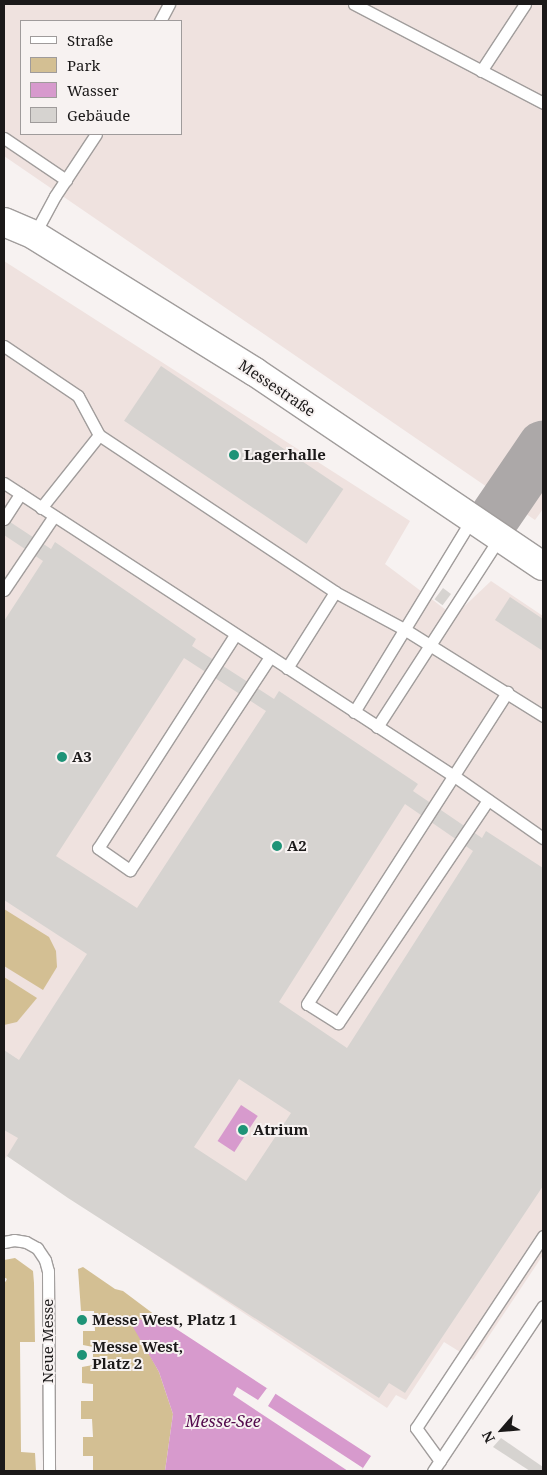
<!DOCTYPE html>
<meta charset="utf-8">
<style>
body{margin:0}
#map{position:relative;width:547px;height:1475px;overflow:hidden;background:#f7f2f1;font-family:"Noto Serif",serif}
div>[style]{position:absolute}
.built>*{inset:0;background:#efe2df}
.green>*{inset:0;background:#d3bf93}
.water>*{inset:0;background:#d79acd;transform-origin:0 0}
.pier>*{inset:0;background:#f7f2f1}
.taxiway>*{height:51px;margin:-25.5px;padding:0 25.5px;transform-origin:25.5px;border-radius:25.5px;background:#aca8a8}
.building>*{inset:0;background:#d6d3d0;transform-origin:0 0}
.roads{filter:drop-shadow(1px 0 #a19d9c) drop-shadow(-1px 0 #a19d9c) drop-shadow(0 1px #a19d9c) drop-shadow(0 -1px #a19d9c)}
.service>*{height:11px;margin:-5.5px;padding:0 5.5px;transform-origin:5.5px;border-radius:5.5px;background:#fff}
.tertiary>*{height:28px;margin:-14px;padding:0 14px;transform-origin:14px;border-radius:14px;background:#fff}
.dots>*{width:14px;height:14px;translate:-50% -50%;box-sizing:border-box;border:2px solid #f7f2f1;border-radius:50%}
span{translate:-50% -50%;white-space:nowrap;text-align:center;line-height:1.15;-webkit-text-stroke:4px #f7f2f1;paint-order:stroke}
.street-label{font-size:15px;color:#1b1919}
.poi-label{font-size:15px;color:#1b1919;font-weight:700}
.left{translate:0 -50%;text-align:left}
.water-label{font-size:16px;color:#530a4c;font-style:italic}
.frame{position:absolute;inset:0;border:5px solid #1b1919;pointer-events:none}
.legend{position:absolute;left:20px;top:20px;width:162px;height:115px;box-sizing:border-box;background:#f7f2f1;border:1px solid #9f9b9b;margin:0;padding:6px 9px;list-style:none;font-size:15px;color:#1b1919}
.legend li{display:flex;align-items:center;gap:10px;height:25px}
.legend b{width:25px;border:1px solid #9f9b9b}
.north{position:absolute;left:477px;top:1405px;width:50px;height:50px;-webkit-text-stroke:4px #f7f2f1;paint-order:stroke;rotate:243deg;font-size:14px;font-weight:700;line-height:20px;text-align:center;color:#1b1919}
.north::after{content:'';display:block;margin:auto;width:18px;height:22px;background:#1b1919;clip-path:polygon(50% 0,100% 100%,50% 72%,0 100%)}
</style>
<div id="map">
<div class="built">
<div style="clip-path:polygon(evenodd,4px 4px,543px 4px,543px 509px,535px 520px,4px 156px,4px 4px,21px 21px,181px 21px,181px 134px,21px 134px,21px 21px)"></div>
<div style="clip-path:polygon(4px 261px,410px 521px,385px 564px,454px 616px,491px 581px,543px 616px,543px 1255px,473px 1360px,444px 1342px,406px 1400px,396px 1395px,387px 1408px,7px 1156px,4px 1160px)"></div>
</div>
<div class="green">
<div style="clip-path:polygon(4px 909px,49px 937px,56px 951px,57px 967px,43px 990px,4px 966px)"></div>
<div style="clip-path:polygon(4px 977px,37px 998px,17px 1022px,4px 1025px)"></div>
<div style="clip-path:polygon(15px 1258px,33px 1271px,34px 1283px,35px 1342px,20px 1342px,21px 1452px,35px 1453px,36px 1471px,4px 1471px,4px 1284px,7px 1279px,4px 1277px,4px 1260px)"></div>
<div style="clip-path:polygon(83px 1267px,115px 1289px,123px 1291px,155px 1315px,147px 1320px,130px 1319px,159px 1372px,173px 1414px,165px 1471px,93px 1471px,93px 1456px,83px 1456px,83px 1437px,93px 1437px,92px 1419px,81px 1419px,81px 1401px,93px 1401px,93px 1384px,82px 1383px,82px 1367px,93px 1365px,93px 1347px,83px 1345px,83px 1331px,95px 1331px,94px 1311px,81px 1311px,78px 1269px)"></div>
</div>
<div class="water">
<div style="left:241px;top:1105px;width:20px;height:43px;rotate:33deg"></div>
<div style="clip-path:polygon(155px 1315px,371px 1456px,361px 1471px,165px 1471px,173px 1414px,159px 1372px,133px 1327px,130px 1319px,147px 1320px)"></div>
</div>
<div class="pier">
<div style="clip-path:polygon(237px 1387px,258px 1400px,267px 1388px,276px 1393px,268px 1406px,363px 1468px,361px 1471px,348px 1471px,233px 1395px)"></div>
</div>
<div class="taxiway">
<div style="left:496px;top:514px;width:83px;rotate:-55.7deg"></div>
</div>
<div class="building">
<div style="left:161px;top:366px;width:220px;height:66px;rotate:34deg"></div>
<div style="clip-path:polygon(evenodd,4px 518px,51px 549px,55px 542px,196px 639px,192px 646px,274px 699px,279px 691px,294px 701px,418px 784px,413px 791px,482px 838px,486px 831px,543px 868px,543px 1186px,405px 1393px,389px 1383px,379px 1398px,68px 1198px,7px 1156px,18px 1138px,4px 1130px,4px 1050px,19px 1060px,87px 954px,4px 900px,4px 621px,43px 561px,4px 535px,4px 518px,184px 658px,266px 711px,137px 908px,56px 856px,184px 658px,4px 518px,405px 804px,473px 851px,347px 1048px,279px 1002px,405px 804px,4px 518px,239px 1079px,291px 1113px,246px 1181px,194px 1147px,239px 1079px)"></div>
<div style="left:443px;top:588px;width:10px;height:14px;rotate:37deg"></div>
<div style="clip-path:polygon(510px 597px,543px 619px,543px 651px,495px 620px)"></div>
<div style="clip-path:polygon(501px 1438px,543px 1467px,543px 1471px,530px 1471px,493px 1447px)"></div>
</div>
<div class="roads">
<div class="service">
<div style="left:354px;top:4px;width:213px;rotate:27.6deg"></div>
<div style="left:160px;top:21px;width:19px;rotate:-62deg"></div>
<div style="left:481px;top:71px;width:80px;rotate:-56.7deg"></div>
<div style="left:4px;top:138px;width:75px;rotate:34.1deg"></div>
<div style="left:34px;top:235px;width:44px;rotate:-61.7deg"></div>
<div style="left:55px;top:196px;width:74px;rotate:-56.5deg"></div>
<div style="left:4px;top:346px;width:89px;rotate:34deg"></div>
<div style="left:78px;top:396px;width:44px;rotate:61.7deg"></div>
<div style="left:4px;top:483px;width:537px;rotate:33.07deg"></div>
<div style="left:454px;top:776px;width:108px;rotate:34.9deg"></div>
<div style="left:41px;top:508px;width:93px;rotate:-51.5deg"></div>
<div style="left:99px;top:435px;width:283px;rotate:33.6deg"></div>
<div style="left:335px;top:592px;width:78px;rotate:28.2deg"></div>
<div style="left:404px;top:629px;width:164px;rotate:32deg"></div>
<div style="left:4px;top:519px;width:30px;rotate:-57deg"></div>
<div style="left:4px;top:590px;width:89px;rotate:-56deg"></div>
<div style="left:235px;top:635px;width:253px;rotate:122.7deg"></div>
<div style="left:98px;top:848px;width:39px;rotate:35deg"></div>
<div style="left:130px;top:870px;width:255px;rotate:-56.7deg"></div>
<div style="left:287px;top:668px;width:90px;rotate:-57.7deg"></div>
<div style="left:354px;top:712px;width:226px;rotate:-58.6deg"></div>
<div style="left:377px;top:727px;width:226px;rotate:-57.1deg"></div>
<div style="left:488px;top:800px;width:269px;rotate:123.9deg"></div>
<div style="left:338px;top:1023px;width:36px;rotate:-148deg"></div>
<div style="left:307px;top:1004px;width:371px;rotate:-57.3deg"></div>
<div style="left:4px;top:1242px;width:10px;rotate:-11deg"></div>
<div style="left:14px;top:1240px;width:12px;rotate:9deg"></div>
<div style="left:26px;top:1242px;width:13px;rotate:29deg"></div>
<div style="left:37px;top:1248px;width:14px;rotate:56deg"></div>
<div style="left:45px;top:1260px;width:11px;rotate:75deg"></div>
<div style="left:48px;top:1271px;width:200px;rotate:89.7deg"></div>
<div style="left:440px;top:1461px;width:41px;rotate:-126deg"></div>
<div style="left:416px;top:1428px;width:230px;rotate:-56.5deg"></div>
<div style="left:433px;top:1471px;width:198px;rotate:-56.3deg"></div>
</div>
<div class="tertiary">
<div style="left:4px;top:222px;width:33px;rotate:23deg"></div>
<div style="left:34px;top:235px;width:260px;rotate:31.8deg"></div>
<div style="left:255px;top:372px;width:347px;rotate:34deg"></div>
</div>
</div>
<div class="dots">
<div style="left:234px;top:455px;background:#1e9377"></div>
<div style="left:62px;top:757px;background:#1e9377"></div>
<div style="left:277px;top:846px;background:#1e9377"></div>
<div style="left:243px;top:1130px;background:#1e9377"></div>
<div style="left:82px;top:1320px;background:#1e9377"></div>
<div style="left:82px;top:1355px;background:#1e9377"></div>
</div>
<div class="street-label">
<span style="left:277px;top:388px;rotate:34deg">Messestraße</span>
<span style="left:48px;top:1341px;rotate:-90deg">Neue Messe</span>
</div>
<div class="poi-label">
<span class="left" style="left:244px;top:455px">Lagerhalle</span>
<span class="left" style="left:72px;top:757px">A3</span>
<span class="left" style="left:287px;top:846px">A2</span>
<span class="left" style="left:253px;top:1130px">Atrium</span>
<span class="left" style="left:92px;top:1320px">Messe West, Platz 1</span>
<span class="left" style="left:92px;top:1355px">Messe West,<br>Platz 2</span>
</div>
<div class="water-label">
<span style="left:223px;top:1421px">Messe-See</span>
</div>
<div class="frame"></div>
<ul class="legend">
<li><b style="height:6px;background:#fff"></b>Straße</li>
<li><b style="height:14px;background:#d3bf93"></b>Park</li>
<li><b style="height:14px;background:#d79acd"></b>Wasser</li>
<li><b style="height:14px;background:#d6d3d0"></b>Gebäude</li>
</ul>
<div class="north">N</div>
</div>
